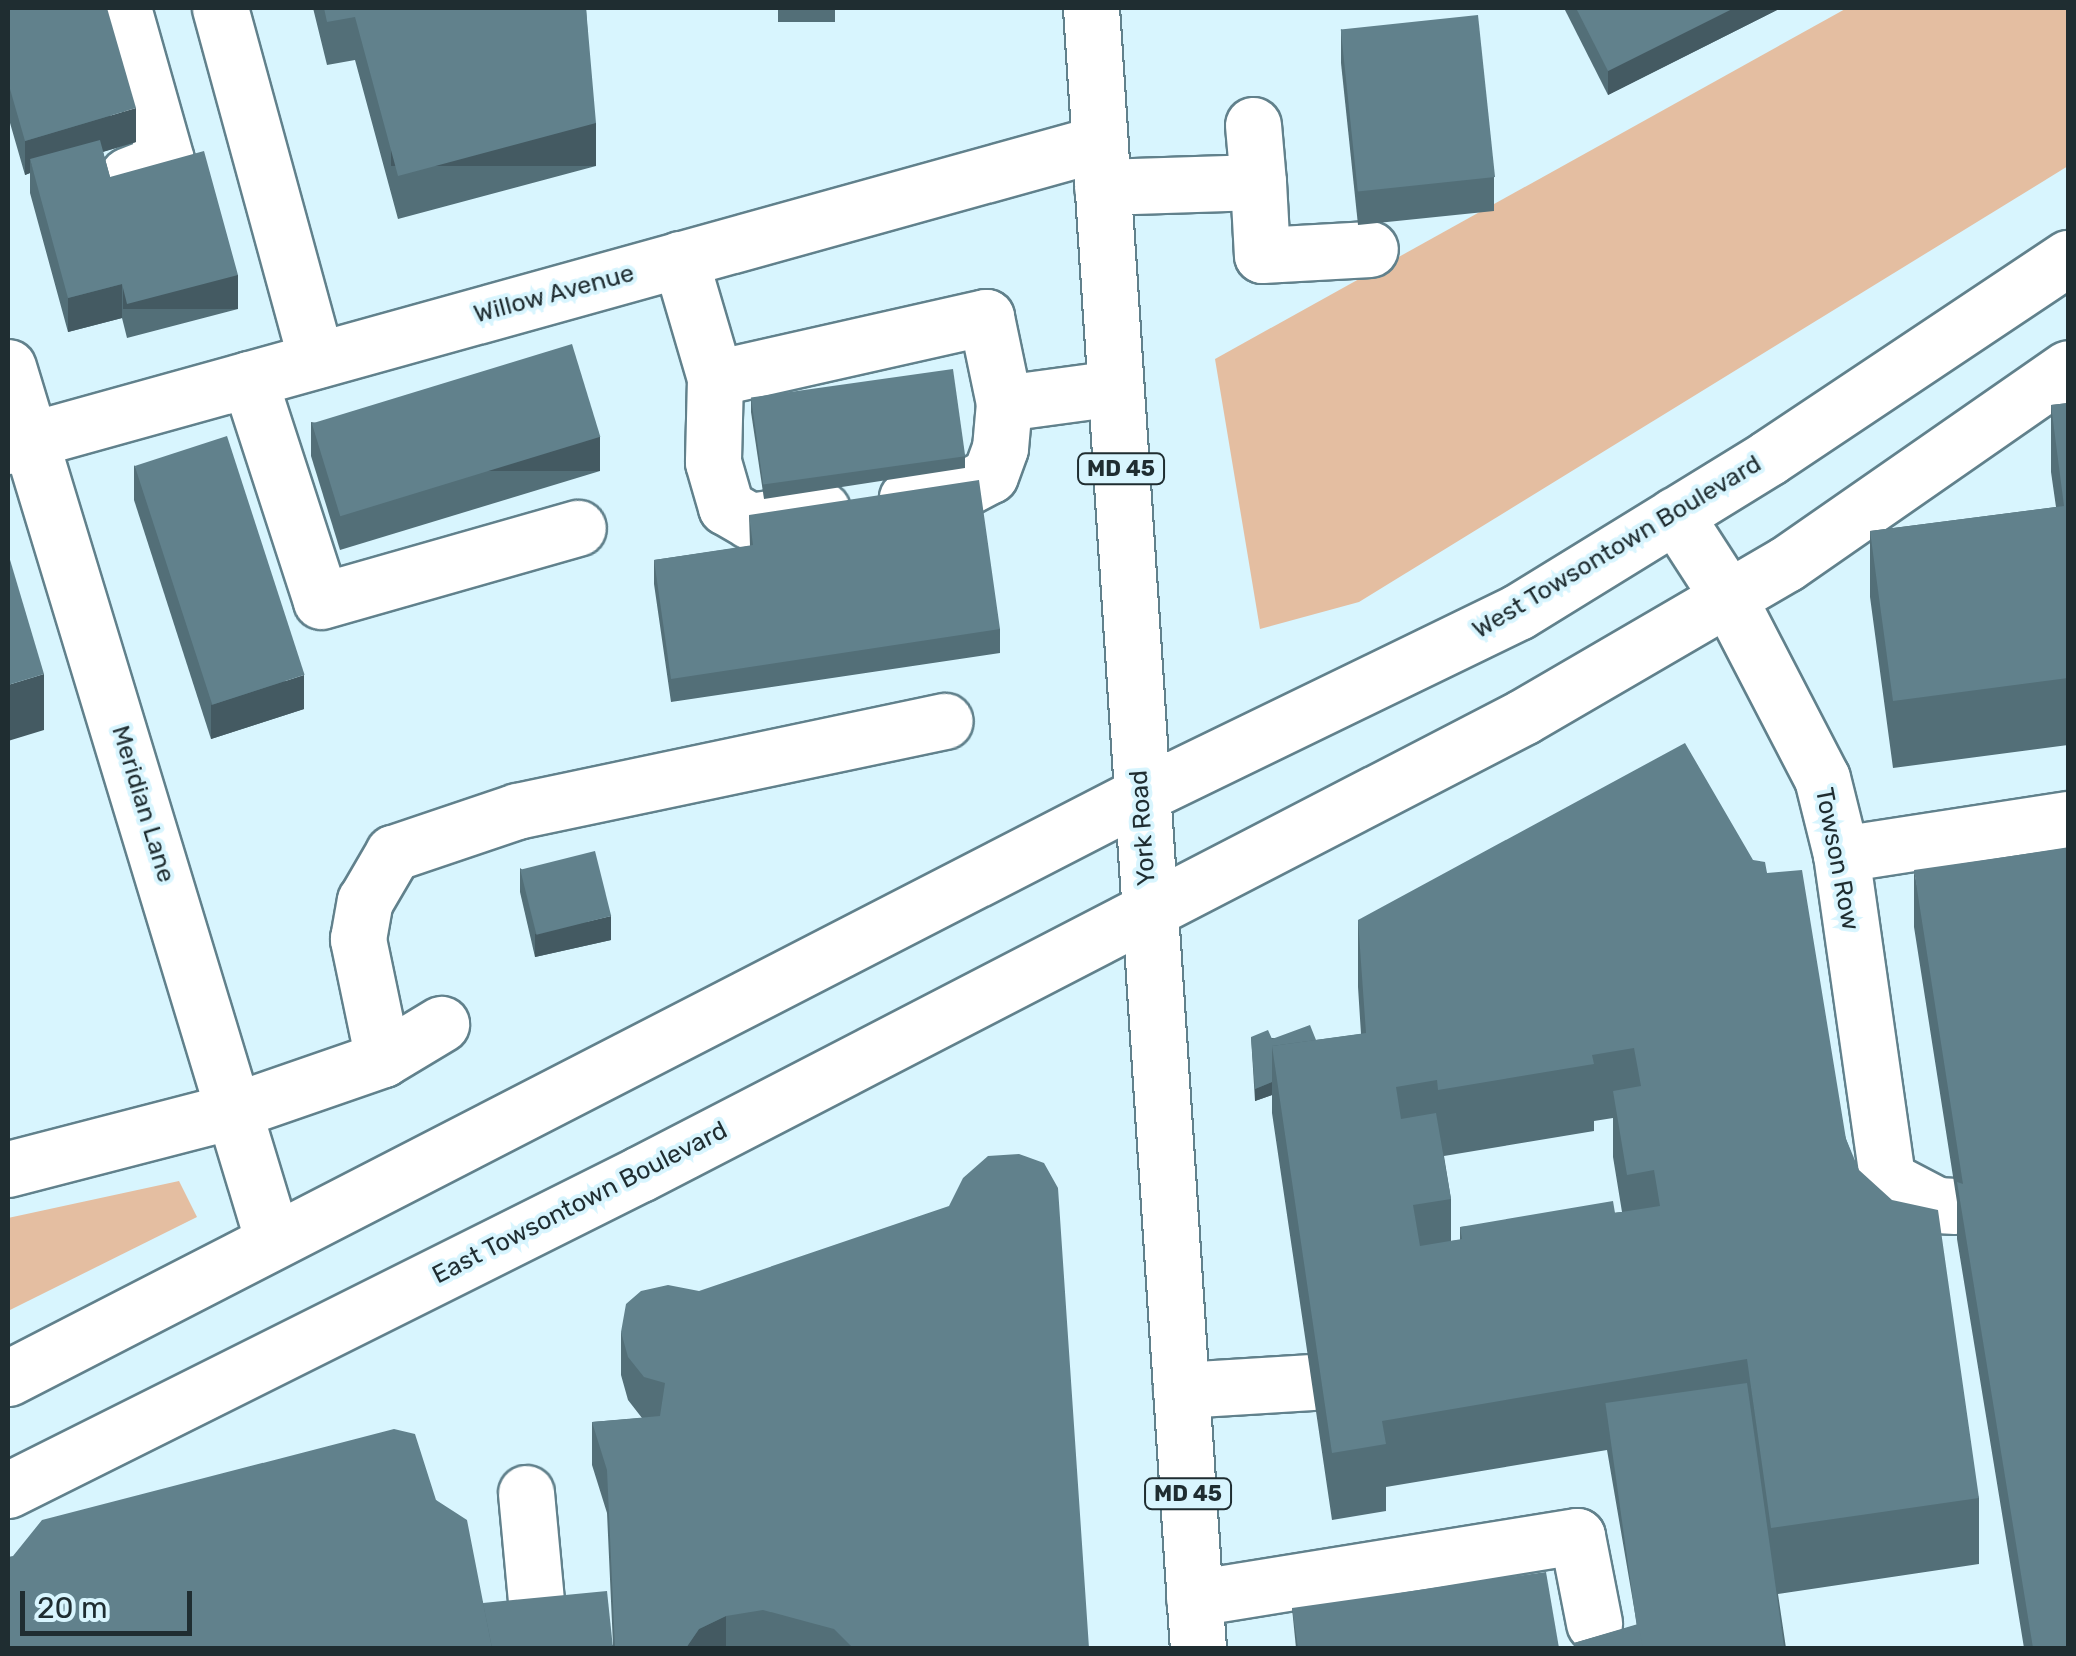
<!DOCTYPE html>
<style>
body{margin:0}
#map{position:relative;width:2076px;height:1656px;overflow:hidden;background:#d8f5fe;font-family:Rubik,sans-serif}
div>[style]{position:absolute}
.green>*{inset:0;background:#e4bea1}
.roads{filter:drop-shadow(2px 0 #61818c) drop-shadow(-2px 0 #61818c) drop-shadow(0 2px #61818c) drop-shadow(0 -2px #61818c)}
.minor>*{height:55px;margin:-27.5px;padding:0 27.5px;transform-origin:27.5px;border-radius:27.5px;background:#fff}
.major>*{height:55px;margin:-27.5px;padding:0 27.5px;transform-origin:27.5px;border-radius:27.5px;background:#fff}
.wall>*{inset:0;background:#536f78;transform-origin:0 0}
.shaded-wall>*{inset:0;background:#445a62;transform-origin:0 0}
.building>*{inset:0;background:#61818c;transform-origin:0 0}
span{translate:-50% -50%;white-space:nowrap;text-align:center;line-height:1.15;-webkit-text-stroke:8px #d8f5fe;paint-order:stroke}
.shield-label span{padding:2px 8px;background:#d8f5fe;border:2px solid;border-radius:8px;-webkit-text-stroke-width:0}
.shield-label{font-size:22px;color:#1f2d31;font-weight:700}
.street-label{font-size:25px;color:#1f2d31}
.frame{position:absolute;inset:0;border:10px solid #1f2d31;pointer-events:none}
.scale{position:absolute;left:20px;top:1591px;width:172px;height:45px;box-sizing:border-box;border:5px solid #1f2d31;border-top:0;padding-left:12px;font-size:30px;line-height:35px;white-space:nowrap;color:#1f2d31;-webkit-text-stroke:8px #d8f5fe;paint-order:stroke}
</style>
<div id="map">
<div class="green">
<div style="clip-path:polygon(1847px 8px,2068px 8px,2068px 166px,1359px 602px,1260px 629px,1215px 359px)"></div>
<div style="clip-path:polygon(179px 1181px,197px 1217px,8px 1311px,8px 1218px)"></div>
</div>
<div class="roads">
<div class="minor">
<div style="left:123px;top:8px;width:158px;rotate:74.2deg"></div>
<div style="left:166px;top:160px;width:41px;rotate:158.5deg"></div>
<div style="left:220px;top:8px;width:365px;rotate:74.7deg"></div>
<div style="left:1253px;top:125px;width:57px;rotate:85deg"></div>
<div style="left:1102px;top:187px;width:156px;rotate:-1.8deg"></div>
<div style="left:1258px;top:182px;width:73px;rotate:86.9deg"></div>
<div style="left:1262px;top:255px;width:108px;rotate:-3.2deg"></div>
<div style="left:680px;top:259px;width:124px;rotate:73.6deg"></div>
<div style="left:715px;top:378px;width:84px;rotate:91.4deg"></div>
<div style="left:713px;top:462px;width:47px;rotate:73.9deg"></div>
<div style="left:726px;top:507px;width:28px;rotate:30deg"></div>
<div style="left:750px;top:521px;width:73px;rotate:-8.7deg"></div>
<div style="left:8px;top:367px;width:913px;rotate:73.13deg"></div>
<div style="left:715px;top:378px;width:278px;rotate:-12.7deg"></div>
<div style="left:986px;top:317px;width:88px;rotate:78.2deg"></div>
<div style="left:1004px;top:403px;width:45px;rotate:95.1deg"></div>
<div style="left:1000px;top:448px;width:29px;rotate:110deg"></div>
<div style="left:990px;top:475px;width:30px;rotate:152deg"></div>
<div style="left:964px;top:489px;width:58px;rotate:171deg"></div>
<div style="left:249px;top:379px;width:233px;rotate:72deg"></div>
<div style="left:321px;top:601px;width:267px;rotate:-15.9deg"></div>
<div style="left:1004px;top:403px;width:112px;rotate:-7.7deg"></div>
<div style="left:8px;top:446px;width:1133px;rotate:-15.51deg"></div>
<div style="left:1675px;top:515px;width:98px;rotate:57.1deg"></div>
<div style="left:1728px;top:597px;width:204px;rotate:62.6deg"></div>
<div style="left:1822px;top:778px;width:78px;rotate:76deg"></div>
<div style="left:1841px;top:854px;width:328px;rotate:81.9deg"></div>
<div style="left:1887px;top:1179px;width:56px;rotate:27.5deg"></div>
<div style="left:1937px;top:1205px;width:18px;rotate:3deg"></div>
<div style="left:1841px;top:854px;width:230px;rotate:-8.8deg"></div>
<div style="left:383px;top:1059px;width:123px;rotate:-101.8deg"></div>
<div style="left:358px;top:939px;width:39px;rotate:-80deg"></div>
<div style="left:365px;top:901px;width:56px;rotate:-59.7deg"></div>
<div style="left:393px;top:853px;width:131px;rotate:-18.7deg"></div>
<div style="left:517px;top:811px;width:437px;rotate:-11.9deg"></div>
<div style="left:8px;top:1169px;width:232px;rotate:-14.5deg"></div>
<div style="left:233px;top:1111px;width:159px;rotate:-19.1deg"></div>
<div style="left:383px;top:1059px;width:68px;rotate:-31.1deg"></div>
<div style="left:1181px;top:1390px;width:132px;rotate:-3.5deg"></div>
<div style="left:526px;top:1493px;width:130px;rotate:84.7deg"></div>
<div style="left:1194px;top:1598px;width:388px;rotate:-9.2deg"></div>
<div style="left:1577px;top:1536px;width:89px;rotate:78.9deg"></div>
</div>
<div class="major">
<div style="left:1091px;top:8px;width:1643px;rotate:86.27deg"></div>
<div style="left:8px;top:1378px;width:1274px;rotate:-27.23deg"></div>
<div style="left:1141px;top:795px;width:419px;rotate:-25.9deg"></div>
<div style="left:1518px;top:612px;width:294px;rotate:-31.6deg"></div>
<div style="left:1768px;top:458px;width:361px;rotate:-33.7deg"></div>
<div style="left:8px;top:1490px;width:707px;rotate:-26.57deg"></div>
<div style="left:640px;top:1174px;width:994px;rotate:-27.36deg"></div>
<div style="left:1523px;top:717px;width:304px;rotate:-30.2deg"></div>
<div style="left:1786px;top:564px;width:343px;rotate:-34.8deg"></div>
</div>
</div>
<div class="wall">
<div style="clip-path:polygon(8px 8px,136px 142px,103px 152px,110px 177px,238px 309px,127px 338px,122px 318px,68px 332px,30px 193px,30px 173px,25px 175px,8px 116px)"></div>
<div style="clip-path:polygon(313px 8px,586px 8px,596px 166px,398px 219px,355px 60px,327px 65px)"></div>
<div style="left:778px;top:8px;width:57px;height:14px"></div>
<div style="clip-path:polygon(1564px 8px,1781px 8px,1608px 95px)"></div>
<div style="clip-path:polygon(1341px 29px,1494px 177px,1494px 211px,1358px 225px,1341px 63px)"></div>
<div style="clip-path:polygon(751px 400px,965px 456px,965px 468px,764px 499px,751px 412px)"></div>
<div style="clip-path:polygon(2068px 403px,2068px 745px,1893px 768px,1870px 597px,1870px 531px,2056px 507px,2051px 472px,2051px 405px)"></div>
<div style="clip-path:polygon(311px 422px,600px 471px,340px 550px,311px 456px)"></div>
<div style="clip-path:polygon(134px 465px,304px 709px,211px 739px,134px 500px)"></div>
<div style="clip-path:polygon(749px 515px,1000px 629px,1000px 653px,671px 702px,654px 584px,654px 560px,750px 546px)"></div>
<div style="clip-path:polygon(evenodd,1753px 860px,1767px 873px,1846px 1139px,1979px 1498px,1979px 1564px,1778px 1594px,1786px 1648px,1574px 1648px,1574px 1643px,1637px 1625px,1607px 1450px,1386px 1487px,1386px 1511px,1332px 1520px,1272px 1113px,1272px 1095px,1255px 1101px,1251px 1037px,1316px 1040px,1361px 1034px,1358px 987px,1358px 920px,1753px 860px,1613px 1118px,1613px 1157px,1622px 1212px,1460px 1227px,1460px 1240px,1451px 1241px,1451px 1199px,1444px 1156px,1594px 1131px,1594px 1121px,1613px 1118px)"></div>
<div style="clip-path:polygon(520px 868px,611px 940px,535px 957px,520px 892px)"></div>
<div style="clip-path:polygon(1914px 870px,2068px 1648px,2024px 1648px,1957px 1239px,1957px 1202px,1914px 927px)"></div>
<div style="clip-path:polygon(621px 1332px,1089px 1648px,8px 1648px,436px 1500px,483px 1603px,613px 1645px,607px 1513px,592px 1465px,592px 1422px,642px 1418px,628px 1400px,621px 1375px)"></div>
<div style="clip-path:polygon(1292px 1608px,1559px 1648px,1296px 1648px)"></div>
</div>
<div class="shaded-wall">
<div style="clip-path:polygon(1734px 8px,1781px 8px,1608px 95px,1608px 71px)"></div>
<div style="clip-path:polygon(136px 108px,136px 142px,34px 172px,30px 159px,30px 173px,25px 175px,25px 141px)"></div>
<div style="left:596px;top:123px;width:43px;height:205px;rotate:90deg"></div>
<div style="left:238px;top:275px;width:34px;height:115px;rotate:90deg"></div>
<div style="clip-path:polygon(122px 284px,122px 318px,68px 332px,68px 298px)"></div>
<div style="left:600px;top:437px;width:34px;height:272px;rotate:90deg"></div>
<div style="clip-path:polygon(44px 674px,44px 730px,8px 741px,8px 685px)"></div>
<div style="clip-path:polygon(304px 675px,304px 709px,211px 739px,211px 705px)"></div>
<div style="clip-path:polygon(611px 916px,611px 940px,535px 957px,535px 934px)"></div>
<div style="clip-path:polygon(1272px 1082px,1272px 1095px,1255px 1101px,1255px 1089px)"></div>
<div style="clip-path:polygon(726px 1616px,726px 1648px,686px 1648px,699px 1629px)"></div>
</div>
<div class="building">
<div style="clip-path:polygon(8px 8px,107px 8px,136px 108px,25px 141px,8px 82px)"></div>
<div style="clip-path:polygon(324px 8px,586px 8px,596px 123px,398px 176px,355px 17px,327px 22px)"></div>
<div style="clip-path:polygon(1576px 8px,1734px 8px,1608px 71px)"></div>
<div style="left:1478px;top:15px;width:163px;height:138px;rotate:84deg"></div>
<div style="clip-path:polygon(100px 140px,110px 177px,204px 151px,238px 275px,127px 304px,122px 284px,68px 298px,30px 159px)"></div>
<div style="left:572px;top:344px;width:97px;height:272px;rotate:73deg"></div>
<div style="left:953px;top:369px;width:88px;height:204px;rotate:82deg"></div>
<div style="clip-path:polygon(2068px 403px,2068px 678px,1893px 701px,1870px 531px,2064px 506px,2051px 405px)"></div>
<div style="left:227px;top:436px;width:251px;height:97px;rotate:72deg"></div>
<div style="clip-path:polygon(979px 480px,1000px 629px,671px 679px,654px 560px,753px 545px,749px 515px)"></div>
<div style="clip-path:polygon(8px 553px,44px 674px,8px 685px)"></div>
<div style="clip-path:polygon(evenodd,1685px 743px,1753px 860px,1765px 862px,1767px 873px,1802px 870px,1846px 1139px,1859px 1170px,1892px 1200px,1938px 1210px,1979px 1498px,1771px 1528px,1747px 1359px,1382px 1421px,1386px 1444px,1332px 1453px,1272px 1046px,1366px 1033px,1358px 920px,1685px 743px,1634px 1048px,1641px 1086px,1613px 1091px,1627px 1175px,1654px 1170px,1660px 1206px,1615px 1213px,1613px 1201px,1460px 1227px,1462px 1239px,1420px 1246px,1413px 1205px,1451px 1199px,1436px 1113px,1401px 1119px,1396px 1087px,1437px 1080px,1438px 1090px,1594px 1064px,1592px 1055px,1634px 1048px)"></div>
<div style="clip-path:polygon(2068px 848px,2068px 1648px,2033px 1648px,1957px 1182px,1963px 1184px,1914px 870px)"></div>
<div style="left:595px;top:851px;width:67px;height:77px;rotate:76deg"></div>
<div style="clip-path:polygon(1310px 1025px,1316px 1040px,1272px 1046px,1272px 1082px,1255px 1089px,1251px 1037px,1268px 1030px,1272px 1039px)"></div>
<div style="clip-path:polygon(1019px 1154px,1044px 1163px,1058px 1188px,1089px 1648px,853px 1648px,834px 1629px,763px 1610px,726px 1616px,699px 1629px,686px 1648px,615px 1648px,607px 1470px,592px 1422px,660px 1416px,665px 1383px,644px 1377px,628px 1357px,621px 1332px,626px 1304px,641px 1291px,668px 1285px,699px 1291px,949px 1206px,963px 1178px,988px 1156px)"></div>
<div style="left:1747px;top:1383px;width:268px;height:143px;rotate:82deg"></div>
<div style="clip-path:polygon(394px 1429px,415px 1434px,436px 1500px,467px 1520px,492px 1648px,8px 1648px,8px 1557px,13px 1556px,42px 1520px)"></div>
<div style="clip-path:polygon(1546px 1572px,1559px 1648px,1298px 1648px,1292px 1608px)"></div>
<div style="clip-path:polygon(607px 1591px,613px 1648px,492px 1648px,483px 1603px)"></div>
<div style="clip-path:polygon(1638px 1624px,1643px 1648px,1574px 1648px,1574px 1643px)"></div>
</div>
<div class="shield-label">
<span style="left:1121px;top:469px">MD 45</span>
<span style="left:1188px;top:1494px">MD 45</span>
</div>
<div class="street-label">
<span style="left:554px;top:294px;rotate:-15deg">Willow Avenue</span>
<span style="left:1617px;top:547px;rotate:-31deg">West Towsontown Boulevard</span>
<span style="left:143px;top:804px;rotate:73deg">Meridian Lane</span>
<span style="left:1143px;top:828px;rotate:-94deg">York Road</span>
<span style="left:1837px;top:859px;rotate:79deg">Towson Row</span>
<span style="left:580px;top:1203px;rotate:-27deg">East Towsontown Boulevard</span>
</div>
<div class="frame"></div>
<div class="scale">20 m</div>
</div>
